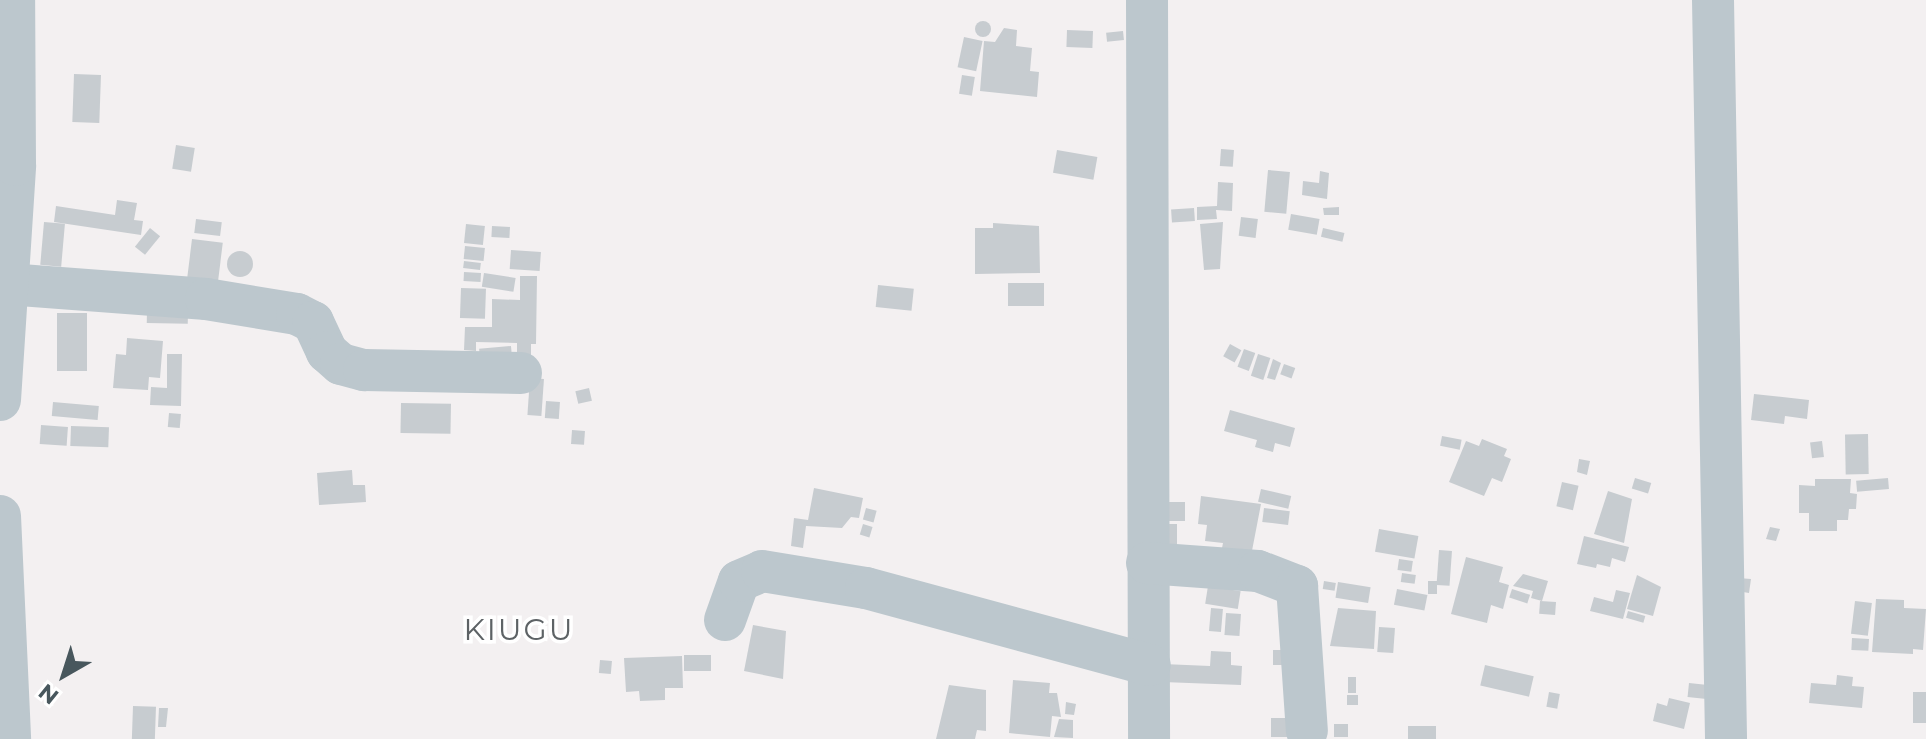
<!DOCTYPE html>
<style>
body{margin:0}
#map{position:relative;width:1926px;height:739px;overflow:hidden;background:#f3f0f1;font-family:Montserrat,sans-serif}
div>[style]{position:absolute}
.building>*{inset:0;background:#c7ccd0;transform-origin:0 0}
.round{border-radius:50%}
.minor>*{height:42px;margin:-21px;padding:0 21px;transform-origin:21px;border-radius:21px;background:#bcc7cd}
span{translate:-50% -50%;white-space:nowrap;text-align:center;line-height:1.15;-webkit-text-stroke:7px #fff;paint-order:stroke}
.quarter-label{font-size:30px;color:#5d6265;letter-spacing:2px}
.north{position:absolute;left:24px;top:635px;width:80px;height:80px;-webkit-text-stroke:6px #fff;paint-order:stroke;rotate:219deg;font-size:22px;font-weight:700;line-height:32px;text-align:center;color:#48575d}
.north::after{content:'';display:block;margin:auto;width:28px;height:36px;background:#48575d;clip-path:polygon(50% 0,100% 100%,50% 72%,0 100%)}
</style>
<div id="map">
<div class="building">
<div class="round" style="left:975px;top:21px;width:16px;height:16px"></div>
<div style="clip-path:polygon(1004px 28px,1017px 30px,1016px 46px,1032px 48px,1030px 71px,1039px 72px,1037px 97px,980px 91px,984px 41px,995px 42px)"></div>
<div style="left:1067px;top:30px;width:26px;height:17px;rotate:2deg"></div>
<div style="left:1123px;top:31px;width:9px;height:17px;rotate:84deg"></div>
<div style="left:964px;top:37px;width:19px;height:31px;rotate:12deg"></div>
<div style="left:74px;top:74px;width:27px;height:48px;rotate:2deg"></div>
<div style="left:962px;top:75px;width:13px;height:19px;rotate:9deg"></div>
<div style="left:176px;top:145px;width:19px;height:24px;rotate:9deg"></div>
<div style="left:1221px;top:149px;width:13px;height:17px;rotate:4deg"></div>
<div style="left:1057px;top:150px;width:41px;height:23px;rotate:10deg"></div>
<div style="left:1268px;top:170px;width:22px;height:42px;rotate:5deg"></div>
<div style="clip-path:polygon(1320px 171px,1329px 173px,1327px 199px,1302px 195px,1303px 181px,1319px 183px)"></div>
<div style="clip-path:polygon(1218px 182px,1233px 183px,1232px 211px,1216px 210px,1217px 219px,1197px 220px,1197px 207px,1217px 206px)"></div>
<div style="clip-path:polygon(117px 200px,137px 203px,134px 220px,143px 221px,141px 235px,54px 222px,56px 206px,115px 215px)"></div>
<div style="clip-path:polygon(1339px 207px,1339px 215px,1324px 215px,1323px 208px)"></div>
<div style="left:1194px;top:208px;width:13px;height:23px;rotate:86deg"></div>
<div style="left:1291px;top:214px;width:29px;height:16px;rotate:10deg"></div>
<div style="left:1241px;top:217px;width:17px;height:19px;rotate:7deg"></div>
<div style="left:196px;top:219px;width:26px;height:14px;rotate:7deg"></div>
<div style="left:44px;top:222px;width:21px;height:43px;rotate:5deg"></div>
<div style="clip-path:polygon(1223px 222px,1220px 269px,1204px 270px,1200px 224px)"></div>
<div style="clip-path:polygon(993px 223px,1039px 226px,1040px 273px,975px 274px,975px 228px,993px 228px)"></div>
<div style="left:466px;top:224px;width:19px;height:19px;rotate:6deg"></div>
<div style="left:492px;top:226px;width:18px;height:11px;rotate:3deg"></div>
<div style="left:150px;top:228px;width:13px;height:24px;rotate:39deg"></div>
<div style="left:1323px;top:228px;width:22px;height:9px;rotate:13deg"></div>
<div style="left:192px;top:239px;width:31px;height:47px;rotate:7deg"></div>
<div style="left:465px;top:246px;width:20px;height:13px;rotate:6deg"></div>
<div style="left:511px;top:250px;width:30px;height:19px;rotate:4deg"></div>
<div class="round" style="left:227px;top:251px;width:26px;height:26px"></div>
<div style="left:464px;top:261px;width:17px;height:7px;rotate:7deg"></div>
<div style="left:464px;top:272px;width:17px;height:9px;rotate:3deg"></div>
<div style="left:484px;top:273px;width:32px;height:14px;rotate:9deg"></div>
<div style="clip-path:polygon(520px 276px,537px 276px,536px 344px,531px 344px,531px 356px,517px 355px,517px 343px,476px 342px,476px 351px,464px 350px,465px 327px,492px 327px,492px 299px,520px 300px)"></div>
<div style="left:1008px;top:283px;width:36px;height:23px"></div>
<div style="left:878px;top:285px;width:36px;height:22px;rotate:6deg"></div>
<div style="left:461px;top:288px;width:25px;height:30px;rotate:2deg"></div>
<div style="left:147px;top:309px;width:41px;height:14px;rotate:1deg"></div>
<div style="left:57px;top:313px;width:30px;height:58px"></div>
<div style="clip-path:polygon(127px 338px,163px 341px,160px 378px,149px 377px,148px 390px,113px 388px,116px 354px,126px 355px)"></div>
<div style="left:1230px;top:344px;width:13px;height:14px;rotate:29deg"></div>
<div style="left:511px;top:346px;width:11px;height:32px;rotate:85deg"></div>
<div style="left:1244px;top:349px;width:12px;height:19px;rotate:20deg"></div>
<div style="clip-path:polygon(167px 354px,182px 354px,181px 406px,150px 405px,151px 387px,167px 388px)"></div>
<div style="left:1258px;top:354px;width:13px;height:23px;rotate:18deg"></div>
<div style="clip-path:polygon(1273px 359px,1281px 363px,1275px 380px,1267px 378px)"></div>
<div style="left:1284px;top:364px;width:12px;height:11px;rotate:20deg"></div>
<div style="left:530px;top:378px;width:14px;height:37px;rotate:4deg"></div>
<div style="left:589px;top:388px;width:13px;height:14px;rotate:77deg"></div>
<div style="clip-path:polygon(1754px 394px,1809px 400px,1807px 419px,1785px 416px,1784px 424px,1751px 420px)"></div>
<div style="left:546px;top:401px;width:14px;height:17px;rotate:4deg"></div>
<div style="left:53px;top:402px;width:46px;height:14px;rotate:5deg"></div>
<div style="left:401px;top:403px;width:50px;height:30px;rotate:1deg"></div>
<div style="clip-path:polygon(1230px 410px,1295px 428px,1290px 447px,1275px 443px,1273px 452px,1255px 447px,1257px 440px,1224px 431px)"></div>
<div style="left:169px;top:413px;width:12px;height:14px;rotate:5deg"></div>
<div style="left:41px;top:425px;width:27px;height:19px;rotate:4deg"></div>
<div style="left:71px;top:426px;width:38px;height:20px;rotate:2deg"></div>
<div style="left:572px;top:430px;width:13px;height:14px;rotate:4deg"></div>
<div style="left:1868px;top:434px;width:40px;height:23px;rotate:89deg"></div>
<div style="left:1442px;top:436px;width:20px;height:10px;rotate:11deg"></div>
<div style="clip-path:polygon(1482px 439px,1507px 449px,1504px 456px,1511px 459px,1502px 482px,1492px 478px,1484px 496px,1449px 482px,1466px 441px,1479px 446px)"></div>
<div style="left:1822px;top:441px;width:16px;height:12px;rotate:83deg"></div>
<div style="clip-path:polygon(1579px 459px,1590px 461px,1587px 475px,1577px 472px)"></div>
<div style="clip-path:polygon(352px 470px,353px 485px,365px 485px,366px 502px,319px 505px,317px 473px)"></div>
<div style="left:1635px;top:478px;width:17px;height:11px;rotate:17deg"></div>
<div style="left:1888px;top:478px;width:11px;height:32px;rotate:85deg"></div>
<div style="clip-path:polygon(1815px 479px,1851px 479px,1850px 493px,1857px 494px,1856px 509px,1849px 509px,1848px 520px,1837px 520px,1837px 531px,1809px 531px,1809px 513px,1799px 513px,1799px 485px,1815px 486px)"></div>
<div style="left:1562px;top:482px;width:17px;height:25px;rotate:13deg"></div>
<div style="clip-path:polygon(814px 488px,863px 498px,859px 518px,851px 517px,842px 528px,806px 526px,803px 548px,791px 546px,794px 518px,808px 520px)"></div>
<div style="left:1261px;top:489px;width:31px;height:13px;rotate:13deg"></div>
<div style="clip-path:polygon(1608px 491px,1632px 499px,1624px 543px,1594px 534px)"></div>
<div style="clip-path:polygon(1201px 496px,1261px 504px,1251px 556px,1221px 553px,1223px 543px,1205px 541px,1207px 525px,1198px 524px)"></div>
<div style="left:1166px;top:502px;width:19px;height:19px"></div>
<div style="left:866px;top:508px;width:11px;height:12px;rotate:15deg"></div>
<div style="left:1264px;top:508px;width:26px;height:14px;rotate:7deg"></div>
<div style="left:863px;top:524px;width:10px;height:11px;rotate:17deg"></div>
<div style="left:1167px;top:524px;width:10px;height:23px"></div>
<div style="clip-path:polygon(1770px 527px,1780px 529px,1776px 541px,1766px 539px)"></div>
<div style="left:1379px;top:529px;width:40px;height:23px;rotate:10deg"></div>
<div style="clip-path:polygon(1584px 536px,1629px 547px,1625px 562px,1612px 558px,1610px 567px,1597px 564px,1596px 568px,1577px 564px)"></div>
<div style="left:1439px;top:550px;width:13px;height:35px;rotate:4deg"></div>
<div style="clip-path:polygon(1466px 557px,1503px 567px,1499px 582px,1509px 585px,1503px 609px,1491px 605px,1487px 623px,1451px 614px)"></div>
<div style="left:1399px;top:559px;width:14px;height:11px;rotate:8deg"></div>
<div style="left:1402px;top:573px;width:14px;height:9px;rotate:8deg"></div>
<div style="clip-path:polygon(1523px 574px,1548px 581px,1542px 601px,1531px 598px,1533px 591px,1513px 586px)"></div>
<div style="clip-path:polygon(1637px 575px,1661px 587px,1653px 616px,1627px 609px)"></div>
<div style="clip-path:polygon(1738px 578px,1751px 579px,1749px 593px,1737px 591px)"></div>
<div style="left:1324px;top:581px;width:12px;height:8px;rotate:9deg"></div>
<div style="left:1428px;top:581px;width:9px;height:13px"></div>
<div style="left:1338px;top:582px;width:33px;height:16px;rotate:9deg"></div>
<div style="left:1208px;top:586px;width:33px;height:18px;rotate:9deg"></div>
<div style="left:1397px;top:589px;width:31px;height:16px;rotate:11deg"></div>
<div style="left:1512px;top:589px;width:19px;height:9px;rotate:18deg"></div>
<div style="clip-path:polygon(1616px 590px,1630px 593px,1623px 619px,1590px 611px,1594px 597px,1613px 602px)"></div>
<div style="clip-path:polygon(1876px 599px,1904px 600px,1904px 608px,1926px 609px,1923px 650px,1913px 649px,1913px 654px,1872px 652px)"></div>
<div style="left:1855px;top:601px;width:17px;height:33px;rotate:7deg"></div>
<div style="left:1556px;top:602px;width:13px;height:16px;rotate:94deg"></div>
<div style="left:1211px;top:608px;width:12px;height:23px;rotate:5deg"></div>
<div style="clip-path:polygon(1338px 608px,1376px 611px,1374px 649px,1330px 646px)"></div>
<div style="left:1628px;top:611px;width:18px;height:7px;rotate:16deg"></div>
<div style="left:1226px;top:613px;width:15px;height:22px;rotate:4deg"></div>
<div style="clip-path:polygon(753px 625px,786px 631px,783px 679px,744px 671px)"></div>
<div style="left:1379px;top:627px;width:16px;height:25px;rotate:4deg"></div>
<div style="left:1852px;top:638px;width:17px;height:12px;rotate:3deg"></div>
<div style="left:1273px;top:650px;width:15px;height:15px"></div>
<div style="clip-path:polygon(1211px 651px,1231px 652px,1231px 665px,1242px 666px,1241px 685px,1163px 682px,1163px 664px,1210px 666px)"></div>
<div style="left:684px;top:655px;width:27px;height:16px"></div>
<div style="clip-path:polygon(682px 656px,683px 688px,665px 688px,665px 700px,640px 701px,639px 691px,626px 692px,624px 658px)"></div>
<div style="left:600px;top:660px;width:12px;height:13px;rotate:5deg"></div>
<div style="left:1485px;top:665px;width:50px;height:21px;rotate:13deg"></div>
<div style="clip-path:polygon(1837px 675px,1853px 677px,1852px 686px,1864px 687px,1862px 708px,1809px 703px,1811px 683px,1836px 685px)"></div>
<div style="left:1348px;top:677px;width:8px;height:16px"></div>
<div style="clip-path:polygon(1013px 680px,1050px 683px,1049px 693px,1057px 693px,1061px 717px,1052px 716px,1050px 737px,1009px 733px)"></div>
<div style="left:1689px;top:683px;width:19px;height:14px;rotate:6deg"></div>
<div style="clip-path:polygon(949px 685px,986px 690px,986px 731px,977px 730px,975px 739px,936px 739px)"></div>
<div style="left:1549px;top:692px;width:11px;height:15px;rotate:10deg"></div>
<div style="left:1913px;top:692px;width:13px;height:31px"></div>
<div style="left:1347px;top:695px;width:11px;height:10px"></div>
<div style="clip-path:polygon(1669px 698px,1690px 703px,1684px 729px,1653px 721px,1657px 703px,1667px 706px)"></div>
<div style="clip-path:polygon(1066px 702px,1076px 704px,1074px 715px,1065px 714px)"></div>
<div style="left:133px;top:706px;width:23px;height:33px;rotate:2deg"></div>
<div style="clip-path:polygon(159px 708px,168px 708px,166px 727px,158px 727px)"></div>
<div style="left:1271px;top:718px;width:17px;height:19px"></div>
<div style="clip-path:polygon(1059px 719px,1073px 720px,1073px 738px,1054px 737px)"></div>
<div style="left:1334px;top:724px;width:14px;height:13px"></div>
<div style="left:1436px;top:726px;width:13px;height:28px;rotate:90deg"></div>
</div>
<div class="minor">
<div style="left:1147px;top:0;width:739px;rotate:89.84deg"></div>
<div style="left:1713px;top:0;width:739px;rotate:88.99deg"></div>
<div style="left:7px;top:284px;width:200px;rotate:4.3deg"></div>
<div style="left:206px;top:299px;width:92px;rotate:9.4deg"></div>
<div style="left:297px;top:314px;width:18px;rotate:27deg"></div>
<div style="left:313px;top:322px;width:33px;rotate:65deg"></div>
<div style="left:327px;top:352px;width:18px;rotate:41deg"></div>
<div style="left:341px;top:364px;width:24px;rotate:15deg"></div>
<div style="left:364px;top:370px;width:157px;rotate:1.1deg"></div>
<div style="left:0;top:400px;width:235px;rotate:-86.3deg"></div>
<div style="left:15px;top:165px;width:165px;rotate:-90.3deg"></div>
<div style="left:0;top:516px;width:223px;rotate:87.4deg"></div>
<div style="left:1147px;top:563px;width:111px;rotate:4.1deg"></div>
<div style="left:1258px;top:571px;width:42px;rotate:21deg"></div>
<div style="left:1297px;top:586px;width:145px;rotate:86.1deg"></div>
<div style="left:725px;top:620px;width:41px;rotate:-70.3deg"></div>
<div style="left:739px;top:581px;width:25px;rotate:-23deg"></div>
<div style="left:762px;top:571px;width:105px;rotate:9.3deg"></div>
<div style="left:866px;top:588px;width:294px;rotate:15.2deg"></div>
</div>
<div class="quarter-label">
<span style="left:519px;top:630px">KIUGU</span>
</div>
<div class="north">N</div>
</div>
